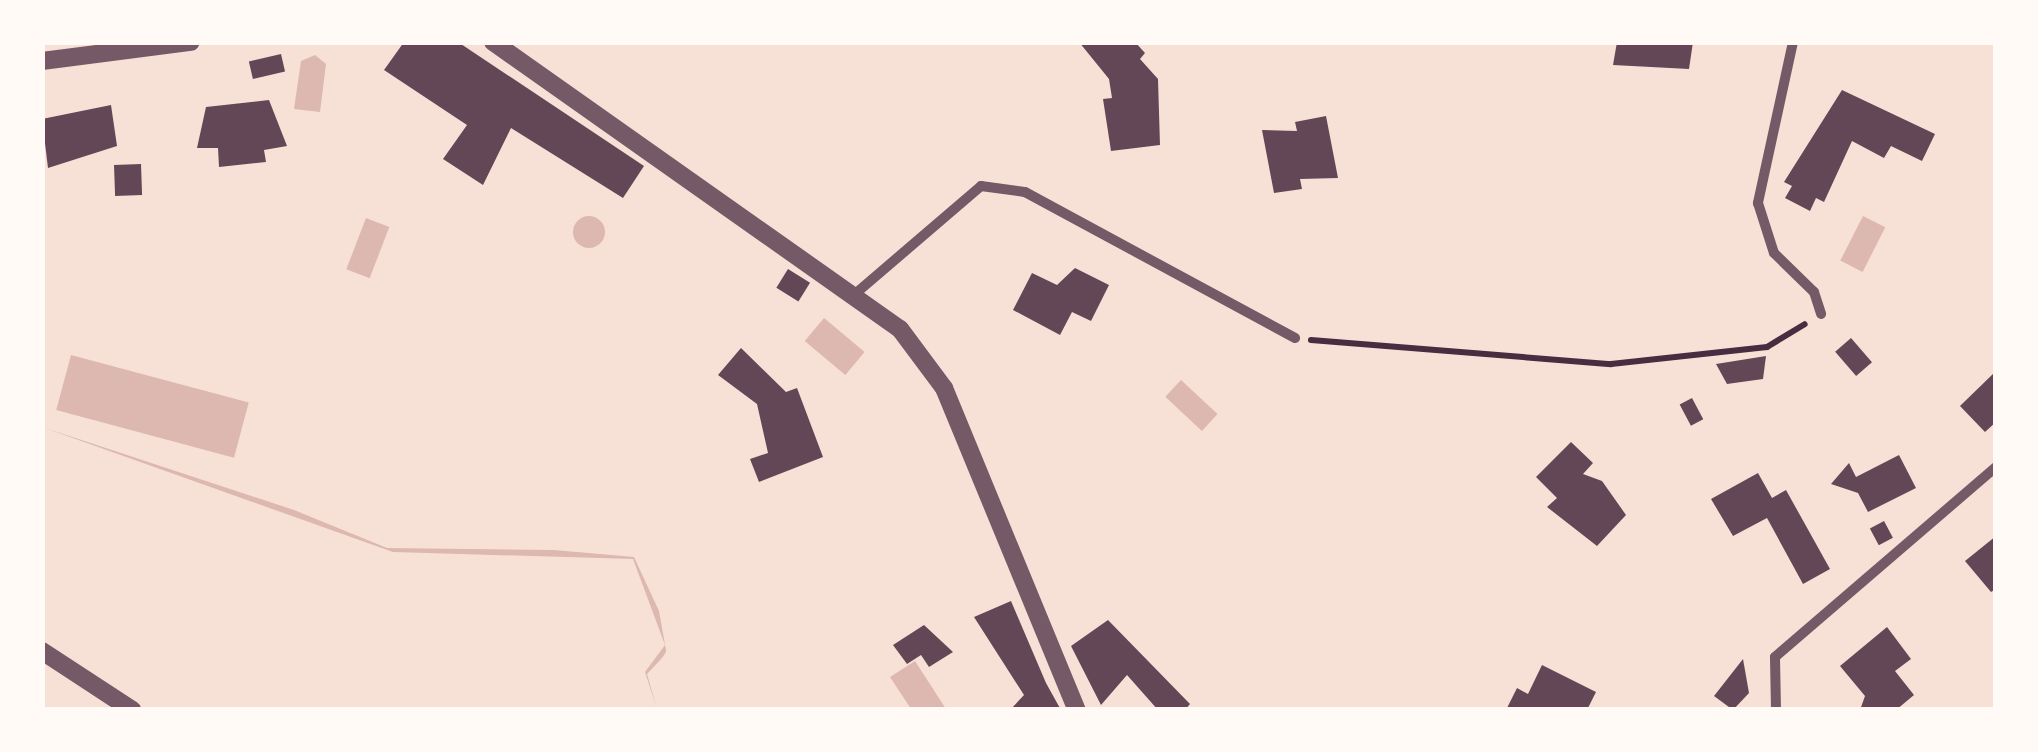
<!DOCTYPE html>
<style>
body{margin:0}
#map{position:relative;width:2038px;height:752px;overflow:hidden;background:#f7e1d7;font-family:Raleway,sans-serif}
div>[style]{position:absolute}
.water>*{inset:0;background:#dcb8b0;transform-origin:0 0}
.round{border-radius:50%}
.building>*{inset:0;background:#644757;transform-origin:0 0}
.path>*{height:6px;margin:-3px;padding:0 3px;transform-origin:3px;border-radius:3px;background:#4a2c40}
.minor>*{height:10px;margin:-5px;padding:0 5px;transform-origin:5px;border-radius:5px;background:#755966}
.tertiary>*{height:18px;margin:-9px;padding:0 9px;transform-origin:9px;border-radius:9px;background:#755966}
span{translate:-50% -50%;white-space:nowrap;text-align:center;line-height:1.15;-webkit-text-stroke:8px #fffaf5;paint-order:stroke}
.frame{position:absolute;inset:0;border:45px solid #fffaf5;pointer-events:none}
</style>
<div id="map">
<div class="water">
<div style="clip-path:polygon(315px 55px,326px 64px,320px 112px,294px 109px,301px 61px)"></div>
<div class="round" style="left:573px;top:216px;width:32px;height:32px"></div>
<div style="left:1863px;top:216px;width:25px;height:50px;rotate:27deg"></div>
<div style="left:366px;top:218px;width:25px;height:55px;rotate:21deg"></div>
<div style="left:824px;top:318px;width:53px;height:30px;rotate:40deg"></div>
<div style="left:71px;top:355px;width:184px;height:57px;rotate:15deg"></div>
<div style="left:1181px;top:380px;width:50px;height:23px;rotate:43deg"></div>
<div style="clip-path:polygon(42px 427px,294px 510px,387px 548px,554px 550px,634px 557px,659px 611px,666px 650px,666px 652px,662px 658px,647px 674px,657px 709px,645px 672px,665px 645px,633px 559px,393px 552px)"></div>
<div style="clip-path:polygon(915px 661px,946px 709px,911px 709px,890px 677px)"></div>
</div>
<div class="building">
<div style="clip-path:polygon(404px 42px,458px 42px,644px 166px,623px 198px,511px 128px,483px 185px,443px 159px,467px 125px,384px 70px)"></div>
<div style="clip-path:polygon(1079px 42px,1135px 42px,1145px 53px,1140px 59px,1158px 79px,1160px 145px,1111px 151px,1103px 99px,1112px 98px,1109px 79px)"></div>
<div style="clip-path:polygon(1617px 42px,1693px 42px,1689px 69px,1613px 65px)"></div>
<div style="left:281px;top:54px;width:18px;height:33px;rotate:77deg"></div>
<div style="clip-path:polygon(1842px 90px,1935px 134px,1922px 161px,1891px 146px,1884px 158px,1852px 141px,1824px 202px,1816px 198px,1810px 211px,1785px 198px,1792px 186px,1784px 182px)"></div>
<div style="clip-path:polygon(269px 100px,287px 146px,264px 150px,266px 162px,219px 167px,218px 148px,197px 148px,206px 107px)"></div>
<div style="clip-path:polygon(111px 105px,117px 146px,48px 168px,42px 119px)"></div>
<div style="clip-path:polygon(1326px 116px,1338px 178px,1300px 179px,1302px 189px,1274px 193px,1262px 130px,1297px 131px,1295px 122px)"></div>
<div style="left:141px;top:164px;width:31px;height:27px;rotate:88deg"></div>
<div style="clip-path:polygon(1075px 268px,1109px 285px,1091px 321px,1072px 312px,1060px 335px,1013px 310px,1032px 273px,1057px 285px)"></div>
<div style="left:788px;top:269px;width:26px;height:22px;rotate:32deg"></div>
<div style="left:1851px;top:338px;width:32px;height:21px;rotate:49deg"></div>
<div style="clip-path:polygon(741px 348px,786px 392px,797px 388px,823px 457px,759px 482px,750px 459px,768px 453px,757px 404px,718px 375px)"></div>
<div style="clip-path:polygon(1766px 356px,1763px 379px,1727px 384px,1716px 364px)"></div>
<div style="clip-path:polygon(1996px 371px,1996px 422px,1985px 432px,1960px 406px)"></div>
<div style="left:1692px;top:398px;width:24px;height:14px;rotate:62deg"></div>
<div style="clip-path:polygon(1571px 442px,1593px 463px,1583px 474px,1602px 481px,1626px 515px,1597px 546px,1547px 507px,1557px 498px,1536px 477px)"></div>
<div style="clip-path:polygon(1899px 455px,1916px 488px,1868px 512px,1858px 493px,1831px 484px,1849px 463px,1856px 477px)"></div>
<div style="clip-path:polygon(1758px 473px,1772px 498px,1786px 490px,1830px 569px,1803px 584px,1767px 518px,1733px 536px,1711px 499px)"></div>
<div style="left:1884px;top:521px;width:19px;height:16px;rotate:62deg"></div>
<div style="clip-path:polygon(1996px 536px,1996px 589px,1991px 592px,1965px 561px)"></div>
<div style="clip-path:polygon(1011px 601px,1046px 683px,1061px 710px,1010px 710px,1024px 695px,974px 617px)"></div>
<div style="clip-path:polygon(1108px 620px,1190px 704px,1185px 710px,1158px 710px,1127px 675px,1101px 705px,1071px 646px)"></div>
<div style="clip-path:polygon(924px 625px,953px 652px,929px 667px,921px 655px,907px 664px,893px 645px)"></div>
<div style="clip-path:polygon(1887px 627px,1911px 659px,1895px 671px,1914px 695px,1896px 710px,1860px 710px,1865px 696px,1840px 666px)"></div>
<div style="clip-path:polygon(1743px 659px,1749px 693px,1733px 710px,1714px 696px)"></div>
<div style="clip-path:polygon(1542px 665px,1596px 692px,1587px 710px,1506px 710px,1517px 688px,1528px 694px)"></div>
</div>
<div class="path">
<div style="left:1311px;top:340px;width:301px;rotate:4.6deg"></div>
<div style="left:1611px;top:364px;width:157px;rotate:-6.2deg"></div>
<div style="left:1767px;top:347px;width:44px;rotate:-31.2deg"></div>
</div>
<div class="minor">
<div style="left:1793px;top:42px;width:165px;rotate:102.3deg"></div>
<div style="left:1758px;top:203px;width:52px;rotate:72.3deg"></div>
<div style="left:1774px;top:253px;width:56px;rotate:44.3deg"></div>
<div style="left:1814px;top:292px;width:23px;rotate:72deg"></div>
<div style="left:855px;top:294px;width:166px;rotate:-40.6deg"></div>
<div style="left:981px;top:186px;width:44px;rotate:7.8deg"></div>
<div style="left:1025px;top:192px;width:307px;rotate:28.4deg"></div>
<div style="left:1776px;top:710px;width:53px;rotate:-91.1deg"></div>
<div style="left:1775px;top:657px;width:291px;rotate:-40.7deg"></div>
</div>
<div class="tertiary">
<div style="left:493px;top:42px;width:498px;rotate:35.2deg"></div>
<div style="left:900px;top:329px;width:74px;rotate:53.3deg"></div>
<div style="left:944px;top:388px;width:348px;rotate:67.6deg"></div>
<div style="left:42px;top:61px;width:150px;rotate:-7.3deg"></div>
<div style="left:42px;top:651px;width:108px;rotate:33.2deg"></div>
</div>
<div class="frame"></div>
</div>
